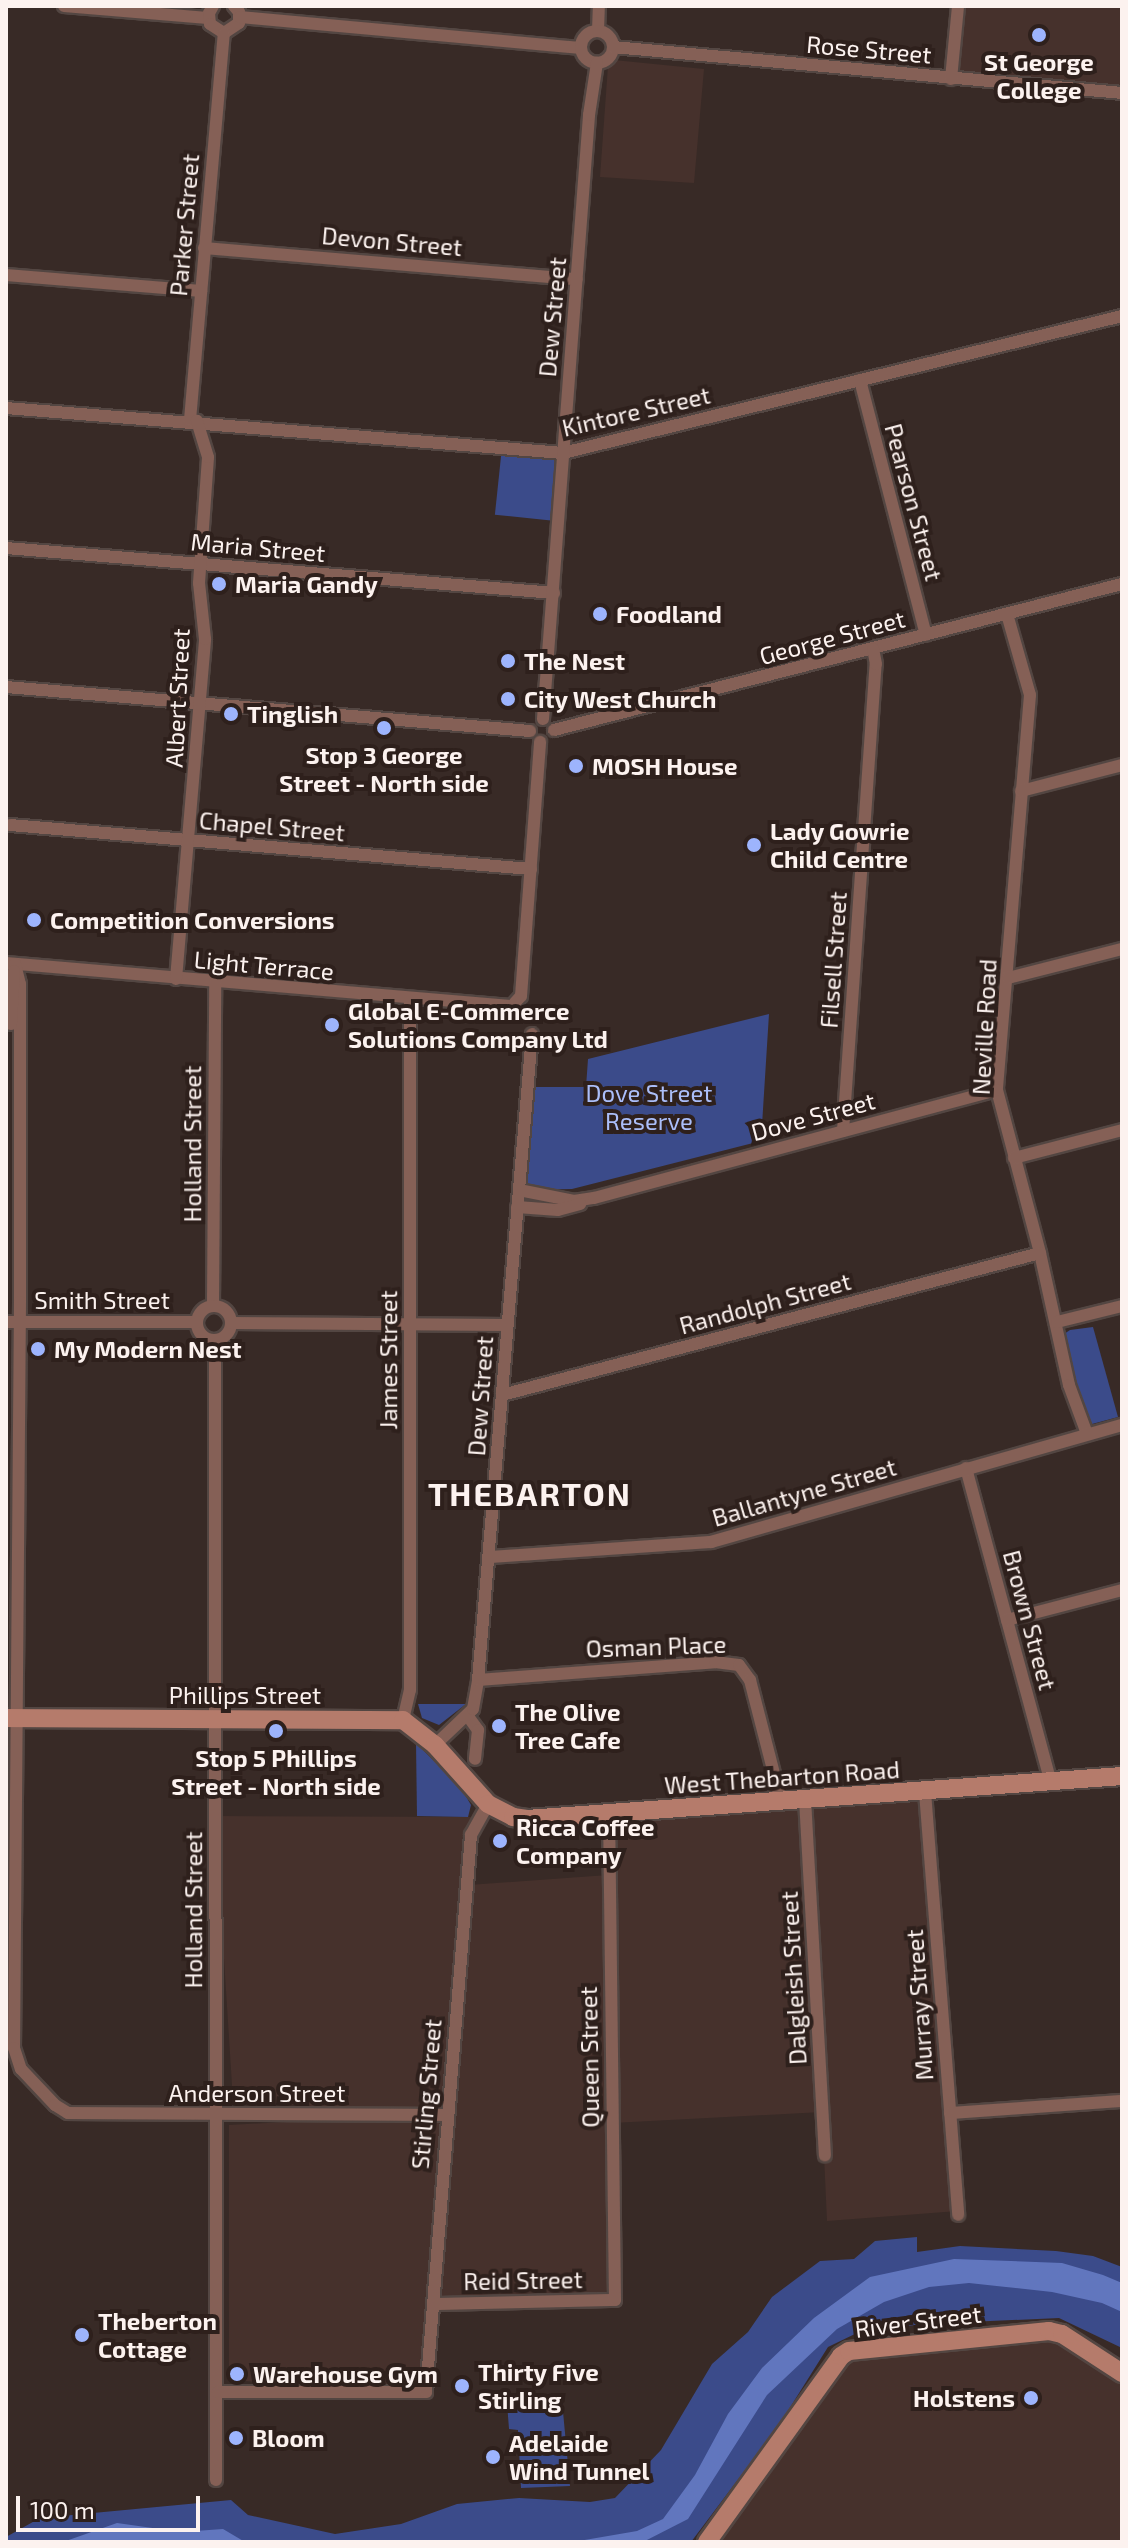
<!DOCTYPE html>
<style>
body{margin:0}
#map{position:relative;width:1128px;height:2548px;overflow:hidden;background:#382a26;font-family:"Exo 2",sans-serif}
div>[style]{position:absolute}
.built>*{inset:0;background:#46312c}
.green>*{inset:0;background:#3b4b8a;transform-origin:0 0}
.water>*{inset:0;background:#6176be}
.roads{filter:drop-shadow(2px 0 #534642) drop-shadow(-2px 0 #534642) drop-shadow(0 2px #534642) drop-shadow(0 -2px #534642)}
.street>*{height:12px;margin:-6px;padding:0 6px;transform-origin:6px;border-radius:6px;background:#856056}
.street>.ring{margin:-6px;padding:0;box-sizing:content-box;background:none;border:12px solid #856056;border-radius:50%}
.secondary>*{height:18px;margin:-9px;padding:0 9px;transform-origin:9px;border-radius:9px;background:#b57b6b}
.dots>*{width:22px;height:22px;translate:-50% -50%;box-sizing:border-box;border:4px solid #2e201c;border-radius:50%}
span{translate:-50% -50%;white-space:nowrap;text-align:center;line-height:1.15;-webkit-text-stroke:8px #2e201c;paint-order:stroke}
.street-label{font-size:24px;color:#fcf2ef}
.poi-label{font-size:24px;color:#fcf2ef;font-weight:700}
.left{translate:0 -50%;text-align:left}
.right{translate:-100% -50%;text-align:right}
.park-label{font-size:24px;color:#abbef9}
.district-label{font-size:32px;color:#fcf2ef;font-weight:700;letter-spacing:2px}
.frame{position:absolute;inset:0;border:8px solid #fcf2ef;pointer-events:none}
.scale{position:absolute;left:16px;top:2496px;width:184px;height:36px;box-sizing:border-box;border:4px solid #fcf2ef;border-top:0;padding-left:10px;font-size:24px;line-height:28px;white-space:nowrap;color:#fcf2ef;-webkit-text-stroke:6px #2e201c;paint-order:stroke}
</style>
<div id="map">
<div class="built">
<div style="clip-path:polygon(958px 6px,1122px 6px,1122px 93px,951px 79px)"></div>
<div style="clip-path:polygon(614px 60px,704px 69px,694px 183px,600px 177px,608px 66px)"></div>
<div style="clip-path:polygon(925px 1792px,958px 2211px,827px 2221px,822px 2112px,612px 2123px,615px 2300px,433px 2304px,426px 2392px,229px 2380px,229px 2125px,435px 2114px,233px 2101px,215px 1816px,479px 1817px,469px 1885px,608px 1875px,609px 1814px)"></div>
<div style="clip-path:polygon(1049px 2331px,1122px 2373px,1122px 2542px,707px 2542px,841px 2356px)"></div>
</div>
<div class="green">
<div style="left:502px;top:447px;width:61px;height:68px;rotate:6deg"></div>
<div style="clip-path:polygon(769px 1014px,761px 1141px,572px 1189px,524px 1190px,535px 1087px,586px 1087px,588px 1059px)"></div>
<div style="clip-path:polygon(1093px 1327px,1118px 1417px,1092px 1424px,1072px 1384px,1064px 1334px,1070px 1330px)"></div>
<div style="clip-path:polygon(418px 1704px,466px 1704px,439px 1725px,422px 1718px)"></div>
<div style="clip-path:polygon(416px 1743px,461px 1788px,471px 1805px,468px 1817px,417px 1816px)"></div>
<div style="clip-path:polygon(917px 2237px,917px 2252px,960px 2246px,1056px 2251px,1093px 2256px,1122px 2267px,1122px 2348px,1059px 2318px,923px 2324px,859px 2332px,828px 2347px,779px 2425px,691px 2542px,6px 2542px,6px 2537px,40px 2518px,231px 2500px,248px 2515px,335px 2534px,401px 2524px,457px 2504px,519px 2498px,590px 2502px,615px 2498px,661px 2450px,712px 2364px,748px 2332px,772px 2297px,820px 2261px,854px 2259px,875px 2241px)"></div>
<div style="clip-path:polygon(562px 2401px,570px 2486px,521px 2488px,518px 2430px,509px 2429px,507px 2403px)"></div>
</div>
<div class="water">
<div style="clip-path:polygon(954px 2259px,1062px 2263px,1103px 2275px,1122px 2283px,1122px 2312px,1102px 2303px,1052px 2292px,969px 2283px,929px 2287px,884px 2302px,837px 2329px,767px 2395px,688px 2519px,643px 2542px,573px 2542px,637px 2531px,663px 2519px,695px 2475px,728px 2414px,762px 2368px,814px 2318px,870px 2277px)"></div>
<div style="clip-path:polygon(117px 2523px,181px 2532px,223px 2529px,245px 2542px,63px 2542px)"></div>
</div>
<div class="roads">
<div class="street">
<div style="left:64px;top:6px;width:144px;rotate:4.8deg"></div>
<div style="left:213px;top:6px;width:8px;rotate:120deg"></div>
<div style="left:209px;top:13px;width:11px;rotate:85deg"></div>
<div style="left:210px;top:24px;width:17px;rotate:33deg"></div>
<div style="left:224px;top:33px;width:18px;rotate:-34deg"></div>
<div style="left:239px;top:23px;width:11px;rotate:-90deg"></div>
<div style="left:239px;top:12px;width:8px;rotate:-130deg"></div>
<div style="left:240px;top:17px;width:342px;rotate:5.2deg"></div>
<div style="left:598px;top:31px;width:25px;rotate:-88deg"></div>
<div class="ring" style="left:581px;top:31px;width:20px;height:20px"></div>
<div style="left:613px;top:47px;width:511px;rotate:5.16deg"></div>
<div style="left:951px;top:79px;width:73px;rotate:-84.5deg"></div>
<div style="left:204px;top:248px;width:374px;rotate:4.8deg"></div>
<div style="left:6px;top:275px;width:196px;rotate:4.7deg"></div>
<div style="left:860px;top:380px;width:263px;rotate:75.5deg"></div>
<div style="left:6px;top:408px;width:559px;rotate:4.62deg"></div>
<div style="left:563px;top:453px;width:576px;rotate:-13.77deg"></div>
<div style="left:190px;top:420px;width:388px;rotate:-85deg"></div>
<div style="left:6px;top:548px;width:550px;rotate:4.69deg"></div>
<div style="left:1007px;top:614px;width:84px;rotate:74.1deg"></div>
<div style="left:1030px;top:695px;width:396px;rotate:94.8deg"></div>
<div style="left:997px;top:1090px;width:169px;rotate:75.2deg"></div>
<div style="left:1040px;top:1253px;width:135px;rotate:77.6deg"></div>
<div style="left:1069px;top:1385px;width:52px;rotate:69.8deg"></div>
<div style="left:6px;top:687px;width:526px;rotate:4.8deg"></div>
<div style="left:543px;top:719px;width:606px;rotate:-85.64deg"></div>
<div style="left:589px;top:115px;width:53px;rotate:-81.3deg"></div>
<div style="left:554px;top:730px;width:586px;rotate:-14.42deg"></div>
<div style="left:1021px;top:791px;width:104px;rotate:-14.4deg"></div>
<div style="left:10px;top:825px;width:523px;rotate:4.83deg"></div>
<div style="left:6px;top:963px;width:508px;rotate:4.86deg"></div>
<div style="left:512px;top:1006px;width:13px;rotate:-48deg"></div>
<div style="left:521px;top:996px;width:255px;rotate:-85.7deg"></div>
<div style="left:15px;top:964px;width:21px;rotate:76deg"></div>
<div style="left:20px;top:984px;width:318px;rotate:90deg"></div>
<div style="left:20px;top:1302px;width:746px;rotate:90.46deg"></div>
<div style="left:14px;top:2048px;width:22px;rotate:72deg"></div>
<div style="left:21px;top:2069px;width:50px;rotate:46.6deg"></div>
<div style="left:55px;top:2105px;width:15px;rotate:32deg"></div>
<div style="left:68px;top:2113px;width:378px;rotate:0.3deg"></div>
<div style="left:1008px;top:978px;width:118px;rotate:-14.3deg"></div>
<div style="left:176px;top:979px;width:341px;rotate:-85.1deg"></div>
<div style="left:205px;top:639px;width:56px;rotate:-96.1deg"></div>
<div style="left:199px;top:583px;width:126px;rotate:-85.9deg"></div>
<div style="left:208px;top:457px;width:38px;rotate:-107deg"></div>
<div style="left:11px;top:1024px;width:53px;rotate:-86.8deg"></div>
<div style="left:843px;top:1131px;width:468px;rotate:-86deg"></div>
<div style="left:876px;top:664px;width:15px;rotate:-101deg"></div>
<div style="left:1014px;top:1158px;width:112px;rotate:-14.5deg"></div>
<div style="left:519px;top:1190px;width:56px;rotate:11.3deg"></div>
<div style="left:574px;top:1201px;width:20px;rotate:-9deg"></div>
<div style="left:594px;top:1198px;width:417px;rotate:-15deg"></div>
<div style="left:517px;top:1207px;width:41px;rotate:4.2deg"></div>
<div style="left:558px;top:1210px;width:23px;rotate:-15deg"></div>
<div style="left:213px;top:1306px;width:323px;rotate:-89.6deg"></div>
<div class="ring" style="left:197px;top:1306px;width:22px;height:22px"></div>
<div style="left:6px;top:1322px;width:191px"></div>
<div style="left:1057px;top:1322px;width:67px;rotate:-13.8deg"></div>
<div style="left:231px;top:1323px;width:276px;rotate:0.4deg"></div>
<div style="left:215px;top:1340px;width:1140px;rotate:89.95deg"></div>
<div style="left:502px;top:1395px;width:556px;rotate:-14.79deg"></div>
<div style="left:966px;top:1468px;width:325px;rotate:74.9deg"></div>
<div style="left:489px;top:1557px;width:223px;rotate:-3.9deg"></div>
<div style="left:711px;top:1542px;width:427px;rotate:-15.9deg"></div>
<div style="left:1007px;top:1620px;width:119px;rotate:-14.6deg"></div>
<div style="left:478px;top:1680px;width:238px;rotate:-4.3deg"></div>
<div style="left:715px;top:1662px;width:24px;rotate:7deg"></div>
<div style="left:739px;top:1665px;width:19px;rotate:54deg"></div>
<div style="left:750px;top:1680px;width:125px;rotate:75.6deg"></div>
<div style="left:467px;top:1715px;width:19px;rotate:54deg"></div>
<div style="left:478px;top:1730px;width:29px;rotate:96deg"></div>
<div style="left:403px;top:1720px;width:31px;rotate:-77deg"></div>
<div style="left:410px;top:1690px;width:691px;rotate:-90deg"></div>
<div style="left:435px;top:1745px;width:52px;rotate:-43.5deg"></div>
<div style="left:473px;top:1709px;width:29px;rotate:-80deg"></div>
<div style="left:478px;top:1680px;width:648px;rotate:-85.22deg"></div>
<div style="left:925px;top:1792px;width:424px;rotate:85.5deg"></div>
<div style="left:805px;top:1799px;width:357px;rotate:86.8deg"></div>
<div style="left:950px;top:2113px;width:172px;rotate:-4deg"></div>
<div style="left:433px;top:2304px;width:182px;rotate:-1.3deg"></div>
<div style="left:615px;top:2300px;width:486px;rotate:-90.7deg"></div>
<div style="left:218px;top:2392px;width:208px"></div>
<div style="left:426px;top:2392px;width:559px;rotate:-85.38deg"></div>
<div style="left:471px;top:1835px;width:35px;rotate:-61deg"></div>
</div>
<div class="secondary">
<div style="left:6px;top:1718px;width:397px;rotate:0.3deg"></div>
<div style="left:403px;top:1720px;width:41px;rotate:38deg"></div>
<div style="left:435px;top:1745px;width:79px;rotate:48.1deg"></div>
<div style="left:488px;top:1804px;width:28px;rotate:27deg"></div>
<div style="left:513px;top:1817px;width:14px;rotate:8deg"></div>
<div style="left:527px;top:1819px;width:597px;rotate:-4.13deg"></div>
<div style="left:707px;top:2542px;width:229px;rotate:-54.2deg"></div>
<div style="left:841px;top:2356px;width:9px;rotate:-32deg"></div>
<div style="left:849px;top:2351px;width:201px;rotate:-5.7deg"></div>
<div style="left:1049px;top:2331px;width:13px;rotate:13deg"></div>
<div style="left:1062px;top:2334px;width:72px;rotate:33deg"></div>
</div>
</div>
<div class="dots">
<div style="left:1039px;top:35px;background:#9db4fd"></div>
<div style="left:219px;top:584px;background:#9db4fd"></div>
<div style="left:600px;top:614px;background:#9db4fd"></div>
<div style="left:508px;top:661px;background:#9db4fd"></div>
<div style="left:508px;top:699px;background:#9db4fd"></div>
<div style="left:231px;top:714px;background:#9db4fd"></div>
<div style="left:384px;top:728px;background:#9db4fd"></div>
<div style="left:576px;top:766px;background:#9db4fd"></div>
<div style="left:754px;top:845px;background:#9db4fd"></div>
<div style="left:34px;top:920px;background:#9db4fd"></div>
<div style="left:332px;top:1025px;background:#9db4fd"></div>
<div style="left:38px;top:1349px;background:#9db4fd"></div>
<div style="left:499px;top:1726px;background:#9db4fd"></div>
<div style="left:276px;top:1731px;background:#9db4fd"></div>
<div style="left:500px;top:1841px;background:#9db4fd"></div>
<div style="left:82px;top:2335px;background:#9db4fd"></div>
<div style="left:237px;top:2374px;background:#9db4fd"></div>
<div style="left:462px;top:2386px;background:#9db4fd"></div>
<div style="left:1031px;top:2398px;background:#9db4fd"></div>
<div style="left:236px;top:2438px;background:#9db4fd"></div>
<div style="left:493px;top:2457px;background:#9db4fd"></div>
</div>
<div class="street-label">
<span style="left:869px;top:49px;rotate:5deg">Rose Street</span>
<span style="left:184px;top:225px;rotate:-85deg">Parker Street</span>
<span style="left:392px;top:241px;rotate:5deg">Devon Street</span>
<span style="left:552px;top:317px;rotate:-85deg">Dew Street</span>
<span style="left:636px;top:411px;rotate:-13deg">Kintore Street</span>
<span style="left:914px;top:502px;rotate:75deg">Pearson Street</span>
<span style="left:258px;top:547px;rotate:5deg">Maria Street</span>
<span style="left:832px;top:637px;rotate:-15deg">George Street</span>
<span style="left:177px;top:698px;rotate:-87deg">Albert Street</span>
<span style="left:272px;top:826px;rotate:5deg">Chapel Street</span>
<span style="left:833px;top:960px;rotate:-86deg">Filsell Street</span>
<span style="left:264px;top:965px;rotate:5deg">Light Terrace</span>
<span style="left:984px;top:1027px;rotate:-87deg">Neville Road</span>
<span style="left:813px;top:1116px;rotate:-15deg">Dove Street</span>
<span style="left:192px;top:1144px;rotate:-90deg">Holland Street</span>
<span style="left:102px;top:1300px">Smith Street</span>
<span style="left:765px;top:1303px;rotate:-15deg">Randolph Street</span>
<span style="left:388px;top:1360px;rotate:-90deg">James Street</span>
<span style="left:480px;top:1396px;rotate:-86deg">Dew Street</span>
<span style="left:804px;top:1492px;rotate:-16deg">Ballantyne Street</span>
<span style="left:1030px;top:1620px;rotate:75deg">Brown Street</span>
<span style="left:656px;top:1646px;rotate:-2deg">Osman Place</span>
<span style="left:245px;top:1695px">Phillips Street</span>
<span style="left:782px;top:1777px;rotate:-4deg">West Thebarton Road</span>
<span style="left:193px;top:1910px;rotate:-90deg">Holland Street</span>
<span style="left:793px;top:1978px;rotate:-93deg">Dalgleish Street</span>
<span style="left:919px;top:2005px;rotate:-94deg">Murray Street</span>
<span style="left:589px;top:2057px;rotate:-91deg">Queen Street</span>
<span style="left:257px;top:2093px">Anderson Street</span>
<span style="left:426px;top:2094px;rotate:-85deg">Stirling Street</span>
<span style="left:523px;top:2280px;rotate:-1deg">Reid Street</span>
<span style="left:918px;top:2321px;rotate:-7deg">River Street</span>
</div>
<div class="poi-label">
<span style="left:1039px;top:76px">St George<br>College</span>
<span class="left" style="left:235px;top:584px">Maria Gandy</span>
<span class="left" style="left:616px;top:614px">Foodland</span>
<span class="left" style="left:524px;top:661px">The Nest</span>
<span class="left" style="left:524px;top:699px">City West Church</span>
<span class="left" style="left:247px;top:714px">Tinglish</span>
<span style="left:384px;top:769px">Stop 3 George<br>Street - North side</span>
<span class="left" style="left:592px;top:766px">MOSH House</span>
<span class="left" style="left:770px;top:845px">Lady Gowrie<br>Child Centre</span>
<span class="left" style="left:50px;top:920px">Competition Conversions</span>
<span class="left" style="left:348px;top:1025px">Global E-Commerce<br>Solutions Company Ltd</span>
<span class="left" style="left:54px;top:1349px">My Modern Nest</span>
<span class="left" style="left:515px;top:1726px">The Olive<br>Tree Cafe</span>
<span style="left:276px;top:1772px">Stop 5 Phillips<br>Street - North side</span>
<span class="left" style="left:516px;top:1841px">Ricca Coffee<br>Company</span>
<span class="left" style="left:98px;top:2335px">Theberton<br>Cottage</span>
<span class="left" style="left:478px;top:2386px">Thirty Five<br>Stirling</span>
<span class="left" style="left:253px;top:2374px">Warehouse Gym</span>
<span class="right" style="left:1015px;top:2398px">Holstens</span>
<span class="left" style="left:252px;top:2438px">Bloom</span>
<span class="left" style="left:509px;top:2457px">Adelaide<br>Wind Tunnel</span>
</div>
<div class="park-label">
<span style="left:649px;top:1107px">Dove Street<br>Reserve</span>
</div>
<div class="district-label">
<span style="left:530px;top:1493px">THEBARTON</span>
</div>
<div class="frame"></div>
<div class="scale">100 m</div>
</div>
